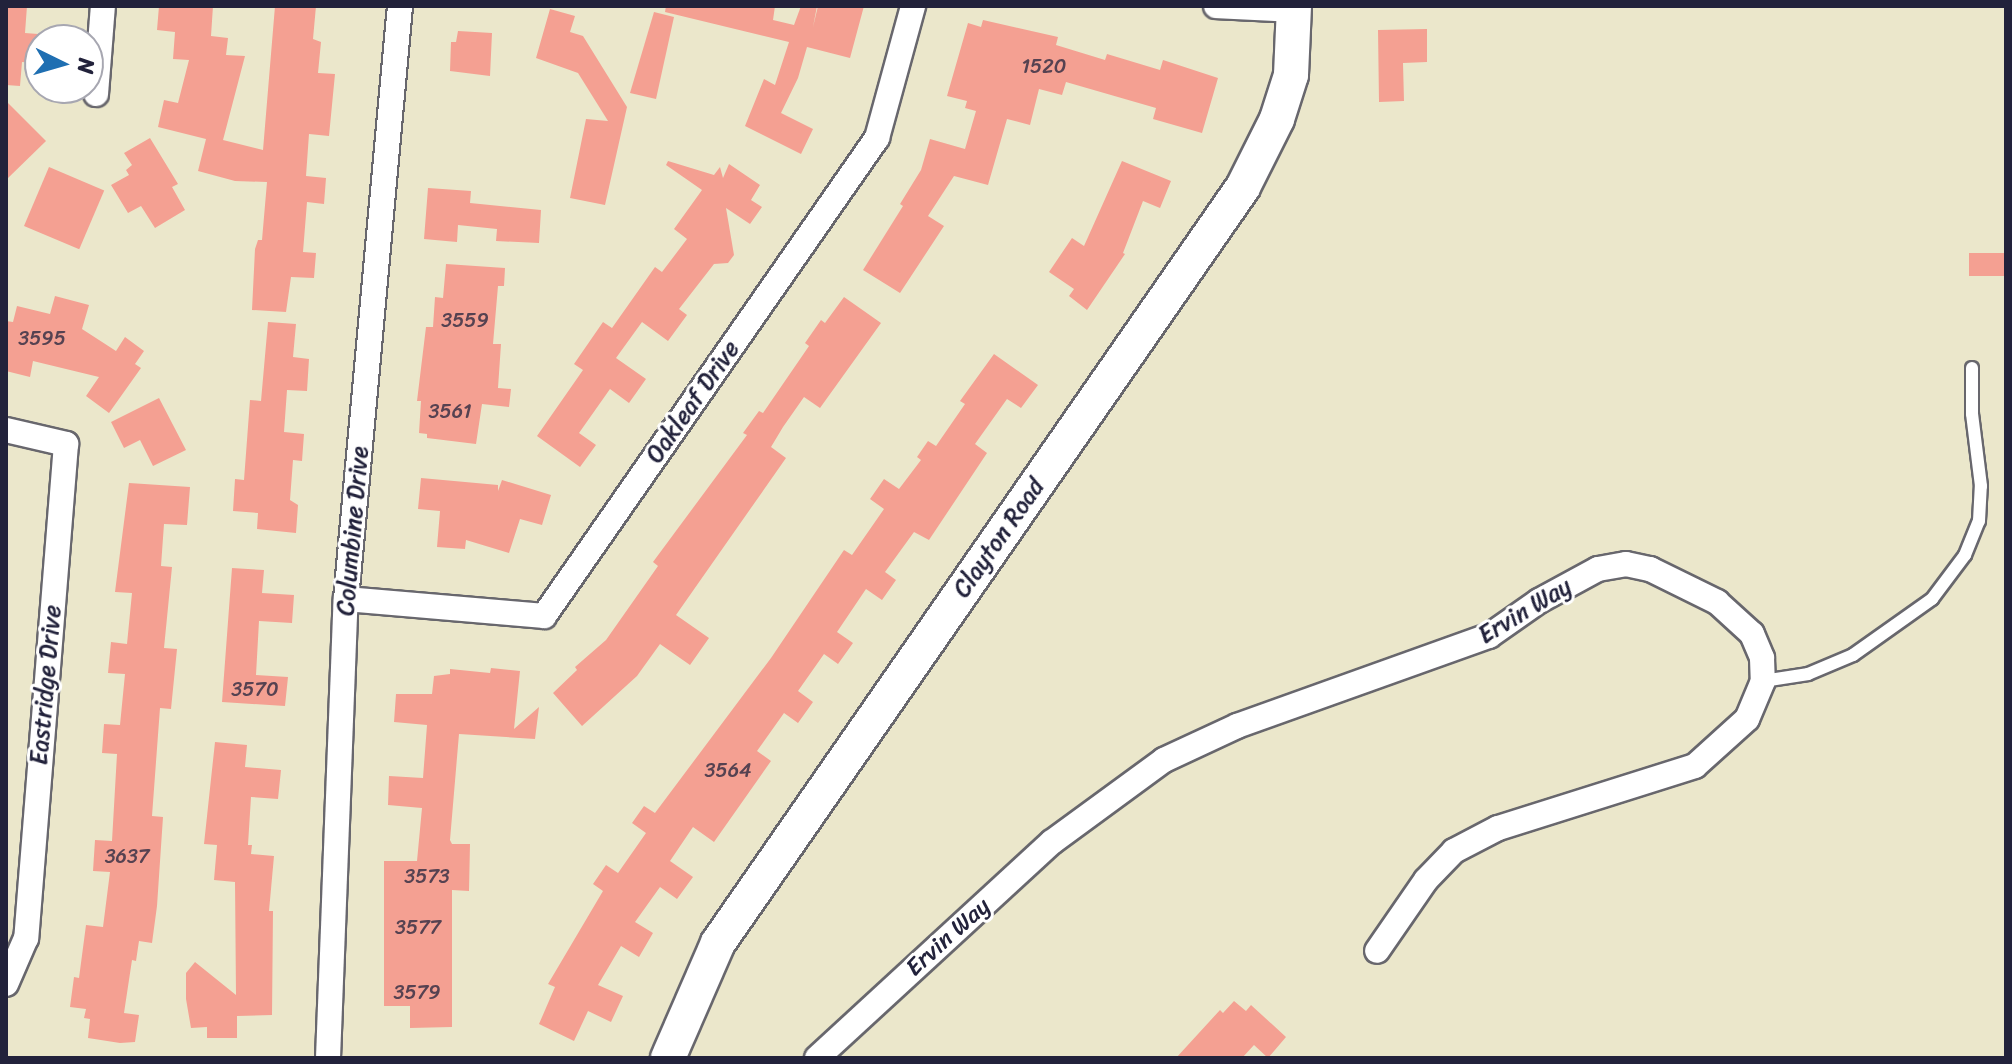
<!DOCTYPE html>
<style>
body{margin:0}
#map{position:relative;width:2012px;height:1064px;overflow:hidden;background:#ebe7cb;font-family:Sriracha,sans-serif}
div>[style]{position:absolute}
.building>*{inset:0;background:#f4a092;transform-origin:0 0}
.roads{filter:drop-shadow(2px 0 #68676d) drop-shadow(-2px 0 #68676d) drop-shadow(0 2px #68676d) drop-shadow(0 -2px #68676d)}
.lane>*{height:12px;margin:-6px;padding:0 6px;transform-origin:6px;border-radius:6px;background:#fff}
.street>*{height:24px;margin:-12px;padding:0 12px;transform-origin:12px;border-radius:12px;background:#fff}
.secondary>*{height:34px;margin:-17px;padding:0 17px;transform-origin:17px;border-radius:17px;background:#fff}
span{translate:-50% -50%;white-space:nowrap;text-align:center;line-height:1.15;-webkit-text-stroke:6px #fff;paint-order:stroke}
.number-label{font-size:20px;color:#564251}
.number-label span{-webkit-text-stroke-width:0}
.street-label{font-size:24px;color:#22223b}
.frame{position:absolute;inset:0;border:8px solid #22223b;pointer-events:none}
.north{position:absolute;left:24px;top:24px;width:80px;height:80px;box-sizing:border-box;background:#fff;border:2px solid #a7a7b1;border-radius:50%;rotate:95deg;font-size:22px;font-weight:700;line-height:32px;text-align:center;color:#22223b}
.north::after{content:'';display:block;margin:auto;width:28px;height:36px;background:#1f6fb2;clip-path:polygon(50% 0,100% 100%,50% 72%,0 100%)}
</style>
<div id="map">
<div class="building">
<div style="clip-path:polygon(6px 6px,27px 6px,25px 33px,38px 34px,36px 63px,22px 62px,20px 86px,6px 85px)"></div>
<div style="clip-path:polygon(159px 6px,213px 6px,211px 36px,228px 38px,226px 55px,245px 56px,223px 140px,263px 150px,275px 6px,316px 6px,313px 39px,321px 42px,318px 73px,335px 74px,329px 136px,309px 134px,306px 176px,326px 178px,324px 204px,307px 202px,303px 252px,316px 253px,314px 278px,291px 277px,286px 312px,252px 310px,255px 249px,258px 240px,262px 240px,267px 182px,235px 181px,198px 171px,206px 139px,158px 127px,164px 100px,178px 103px,189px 60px,173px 59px,175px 32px,157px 30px)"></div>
<div style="clip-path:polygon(666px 6px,775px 6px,773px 20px,794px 25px,801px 6px,817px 6px,813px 27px,818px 6px,864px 6px,850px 58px,807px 47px,798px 78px,781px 113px,813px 129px,801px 154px,745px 126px,764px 79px,775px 85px,789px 42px,665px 12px)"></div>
<div style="clip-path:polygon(550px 9px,575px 16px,570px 32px,583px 36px,627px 107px,605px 205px,570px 198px,586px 119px,608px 121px,578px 73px,536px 58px)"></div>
<div style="clip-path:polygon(654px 12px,674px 17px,656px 99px,630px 93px)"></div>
<div style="clip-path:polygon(983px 20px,1058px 37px,1056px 45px,1105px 60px,1107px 54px,1160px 70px,1163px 60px,1218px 78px,1202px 133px,1153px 119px,1156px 108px,1066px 82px,1062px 95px,1039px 89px,1030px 125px,1007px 119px,988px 185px,954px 176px,928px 216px,944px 226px,900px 293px,863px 270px,903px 206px,900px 204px,921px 170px,930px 139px,965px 149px,976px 111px,965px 108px,967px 101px,947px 96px,968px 23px,981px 27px)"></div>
<div style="clip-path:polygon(1427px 29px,1427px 62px,1403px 63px,1404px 101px,1379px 102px,1378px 30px)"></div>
<div style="clip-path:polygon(458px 31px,492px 33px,490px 76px,450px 71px,451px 42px,456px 42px)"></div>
<div style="clip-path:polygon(6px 101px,46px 141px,6px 180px)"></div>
<div style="clip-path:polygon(150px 138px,178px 184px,172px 187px,185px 210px,155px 228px,141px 206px,128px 213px,111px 185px,129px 175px,126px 170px,132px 165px,124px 153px)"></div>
<div style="clip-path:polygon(668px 161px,714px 175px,720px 167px,723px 178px,729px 164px,760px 185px,751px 200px,762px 207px,750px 224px,726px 208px,734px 255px,728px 263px,714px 264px,679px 309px,687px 315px,668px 341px,642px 322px,616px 358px,646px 379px,629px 403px,610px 389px,579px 433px,596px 445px,580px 467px,537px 436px,583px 370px,574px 364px,603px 322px,612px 328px,655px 267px,662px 272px,687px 239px,674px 229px,702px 190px,666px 165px)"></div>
<div style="clip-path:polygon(1122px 161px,1171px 181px,1160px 208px,1143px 201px,1123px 253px,1125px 254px,1087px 310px,1069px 296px,1074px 289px,1049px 272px,1072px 238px,1084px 246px)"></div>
<div style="left:49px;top:167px;width:60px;height:64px;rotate:23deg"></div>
<div style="clip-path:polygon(428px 188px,471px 191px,470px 203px,541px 210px,539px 243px,496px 241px,497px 229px,458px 225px,457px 242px,424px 239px)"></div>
<div style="left:2006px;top:253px;width:23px;height:37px;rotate:90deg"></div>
<div style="clip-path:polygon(446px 264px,505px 268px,504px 286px,498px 286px,493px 344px,501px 344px,498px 388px,511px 389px,509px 407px,482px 404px,476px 444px,427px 438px,427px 434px,419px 433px,421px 401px,417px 401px,426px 327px,433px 327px,435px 297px,443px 298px)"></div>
<div style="clip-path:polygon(55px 296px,89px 305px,82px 329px,116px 351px,125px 337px,144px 351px,135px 364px,141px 368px,109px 413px,86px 396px,99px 377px,33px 361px,30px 377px,6px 371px,6px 321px,13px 322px,17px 306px,50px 314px)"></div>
<div style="clip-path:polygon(844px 297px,881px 323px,820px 408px,804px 397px,783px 427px,771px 447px,786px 458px,676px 615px,709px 638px,690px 665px,660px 644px,637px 676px,582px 726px,553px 693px,577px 670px,575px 667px,606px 640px,658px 566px,653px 562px,747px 435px,743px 433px,759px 411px,763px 413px,809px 346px,805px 343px,821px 320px,825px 323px)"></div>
<div style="clip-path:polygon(268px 322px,296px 324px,293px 357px,309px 359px,307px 391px,287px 390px,284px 432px,304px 434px,302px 461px,293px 460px,290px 500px,298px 505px,296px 533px,257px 529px,258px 513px,233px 511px,235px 479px,244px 480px,250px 400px,261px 401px)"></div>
<div style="clip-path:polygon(994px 354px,1038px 385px,1021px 408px,1007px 399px,975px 444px,987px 453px,929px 540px,914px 532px,885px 572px,896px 580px,882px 600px,866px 589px,837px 632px,853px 643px,838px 664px,824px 654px,798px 691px,813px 702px,798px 723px,784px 713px,757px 751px,771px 761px,714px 842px,693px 827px,670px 861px,693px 877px,677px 899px,660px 887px,635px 922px,653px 933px,639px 957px,621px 946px,598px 985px,623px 996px,611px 1022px,588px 1011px,574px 1041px,539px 1024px,555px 987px,548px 984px,603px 891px,593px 884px,606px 865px,618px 873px,646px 833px,632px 823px,644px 806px,655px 813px,771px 658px,844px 550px,852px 555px,884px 509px,870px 499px,884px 479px,899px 489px,921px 460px,917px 457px,928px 441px,936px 446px,965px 404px,960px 401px)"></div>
<div style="clip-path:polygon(159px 398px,186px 450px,153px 466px,140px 440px,124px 448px,111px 422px)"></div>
<div style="clip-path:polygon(421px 478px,498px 485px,498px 491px,502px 480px,551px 495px,542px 525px,520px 519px,509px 553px,466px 540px,465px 549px,437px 547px,440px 511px,418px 509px)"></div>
<div style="clip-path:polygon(129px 483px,190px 487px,187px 525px,164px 524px,161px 566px,172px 567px,164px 648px,177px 649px,171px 709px,160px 708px,152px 816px,163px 817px,157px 906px,152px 943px,139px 941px,136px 961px,132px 960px,124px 1013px,139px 1015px,135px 1042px,120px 1043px,88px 1038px,90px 1019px,84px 1018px,86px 1009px,70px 1007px,74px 977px,79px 978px,86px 925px,103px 927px,110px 872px,93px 871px,95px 840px,112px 841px,117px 754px,102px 753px,104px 724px,120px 725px,125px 674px,108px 673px,111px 642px,127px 644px,132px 593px,115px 592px)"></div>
<div style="clip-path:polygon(232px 568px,264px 570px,262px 593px,294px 595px,292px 623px,259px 621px,256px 675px,288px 677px,285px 706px,222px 702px)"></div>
<div style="clip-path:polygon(491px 668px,520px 671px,514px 729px,539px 707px,535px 739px,459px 734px,450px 840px,452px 844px,470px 844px,469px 891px,452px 890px,452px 1027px,410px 1028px,410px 1006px,384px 1006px,384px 861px,417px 861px,422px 808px,388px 805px,389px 776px,423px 778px,427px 725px,394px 722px,396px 694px,432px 694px,434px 676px,450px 674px,450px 669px,490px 673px)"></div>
<div style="clip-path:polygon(215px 742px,247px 745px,245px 767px,281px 770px,278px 799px,251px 797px,248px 845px,252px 845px,251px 854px,274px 856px,269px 911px,273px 911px,272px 1015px,237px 1016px,237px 1038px,207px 1038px,207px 1027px,191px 1028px,186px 999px,186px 973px,195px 962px,236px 995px,235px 882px,214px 880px,217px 845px,204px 844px)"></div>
<div style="clip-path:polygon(1234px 1001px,1246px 1011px,1251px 1005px,1286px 1037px,1268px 1058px,1254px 1045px,1242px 1058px,1176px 1058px,1220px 1010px,1223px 1013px)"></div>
</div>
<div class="roads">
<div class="lane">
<div style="left:1763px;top:681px;width:46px;rotate:-8.8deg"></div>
<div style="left:1808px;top:674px;width:49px;rotate:-22.9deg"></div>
<div style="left:1853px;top:655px;width:97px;rotate:-35.3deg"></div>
<div style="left:1932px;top:599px;width:55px;rotate:-53.1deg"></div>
<div style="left:1965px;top:555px;width:37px;rotate:-68deg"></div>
<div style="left:1979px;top:521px;width:35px;rotate:-87deg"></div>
<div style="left:1981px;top:486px;width:73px;rotate:-97.1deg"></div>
<div style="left:1972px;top:414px;width:46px;rotate:-90deg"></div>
</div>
<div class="street">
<div style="left:1216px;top:6px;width:78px;rotate:2.9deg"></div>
<div style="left:96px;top:94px;width:88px;rotate:-85.5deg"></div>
<div style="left:6px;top:430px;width:62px;rotate:13.1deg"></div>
<div style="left:66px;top:444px;width:496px;rotate:94.6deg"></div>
<div style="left:26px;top:938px;width:50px;rotate:113.5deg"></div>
<div style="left:346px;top:599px;width:199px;rotate:4.9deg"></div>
<div style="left:544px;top:616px;width:583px;rotate:-55.14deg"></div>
<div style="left:877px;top:138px;width:137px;rotate:-74.7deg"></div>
<div style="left:328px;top:1058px;width:459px;rotate:-87.8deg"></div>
<div style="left:346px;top:599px;width:595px;rotate:-84.8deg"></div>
<div style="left:817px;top:1058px;width:319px;rotate:-42.6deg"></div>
<div style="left:1052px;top:842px;width:139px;rotate:-36.2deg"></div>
<div style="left:1164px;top:760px;width:81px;rotate:-25deg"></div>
<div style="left:1237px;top:726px;width:268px;rotate:-19.7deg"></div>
<div style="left:1489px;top:636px;width:61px;rotate:-35deg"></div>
<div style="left:1539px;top:601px;width:67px;rotate:-28.5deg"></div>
<div style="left:1598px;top:569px;width:28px;rotate:-10deg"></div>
<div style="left:1626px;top:564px;width:25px;rotate:12deg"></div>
<div style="left:1650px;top:569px;width:75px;rotate:26.2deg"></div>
<div style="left:1717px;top:602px;width:47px;rotate:42.4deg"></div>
<div style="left:1752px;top:634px;width:26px;rotate:67deg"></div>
<div style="left:1762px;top:658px;width:23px;rotate:88deg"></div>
<div style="left:1763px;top:681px;width:41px;rotate:112.8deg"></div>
<div style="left:1747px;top:719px;width:70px;rotate:137.9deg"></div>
<div style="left:1695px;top:766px;width:207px;rotate:162.5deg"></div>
<div style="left:1498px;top:828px;width:50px;rotate:152.4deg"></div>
<div style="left:1454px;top:851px;width:40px;rotate:134deg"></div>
<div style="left:1426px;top:880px;width:86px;rotate:124.6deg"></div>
</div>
<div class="secondary">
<div style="left:668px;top:1058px;width:125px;rotate:-66.5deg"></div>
<div style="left:718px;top:943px;width:920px;rotate:-55.22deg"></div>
<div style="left:1243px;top:187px;width:76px;rotate:-63.4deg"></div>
<div style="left:1277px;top:119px;width:46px;rotate:-72.3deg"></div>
<div style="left:1291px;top:75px;width:69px;rotate:-87.5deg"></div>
</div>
</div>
<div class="number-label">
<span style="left:1044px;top:66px">1520</span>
<span style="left:465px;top:320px">3559</span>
<span style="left:42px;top:338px">3595</span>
<span style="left:450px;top:411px">3561</span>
<span style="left:255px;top:689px">3570</span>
<span style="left:728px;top:770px">3564</span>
<span style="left:127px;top:856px">3637</span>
<span style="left:427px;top:876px">3573</span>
<span style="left:418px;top:927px">3577</span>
<span style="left:417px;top:992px">3579</span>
</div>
<div class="street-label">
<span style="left:693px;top:402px;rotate:-55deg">Oakleaf Drive</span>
<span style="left:353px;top:531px;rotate:-85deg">Columbine Drive</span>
<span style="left:999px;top:538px;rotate:-55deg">Clayton Road</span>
<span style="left:1525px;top:611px;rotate:-31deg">Ervin Way</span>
<span style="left:46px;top:685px;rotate:-85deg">Eastridge Drive</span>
<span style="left:948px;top:937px;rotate:-42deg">Ervin Way</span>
</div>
<div class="frame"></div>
<div class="north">N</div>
</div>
